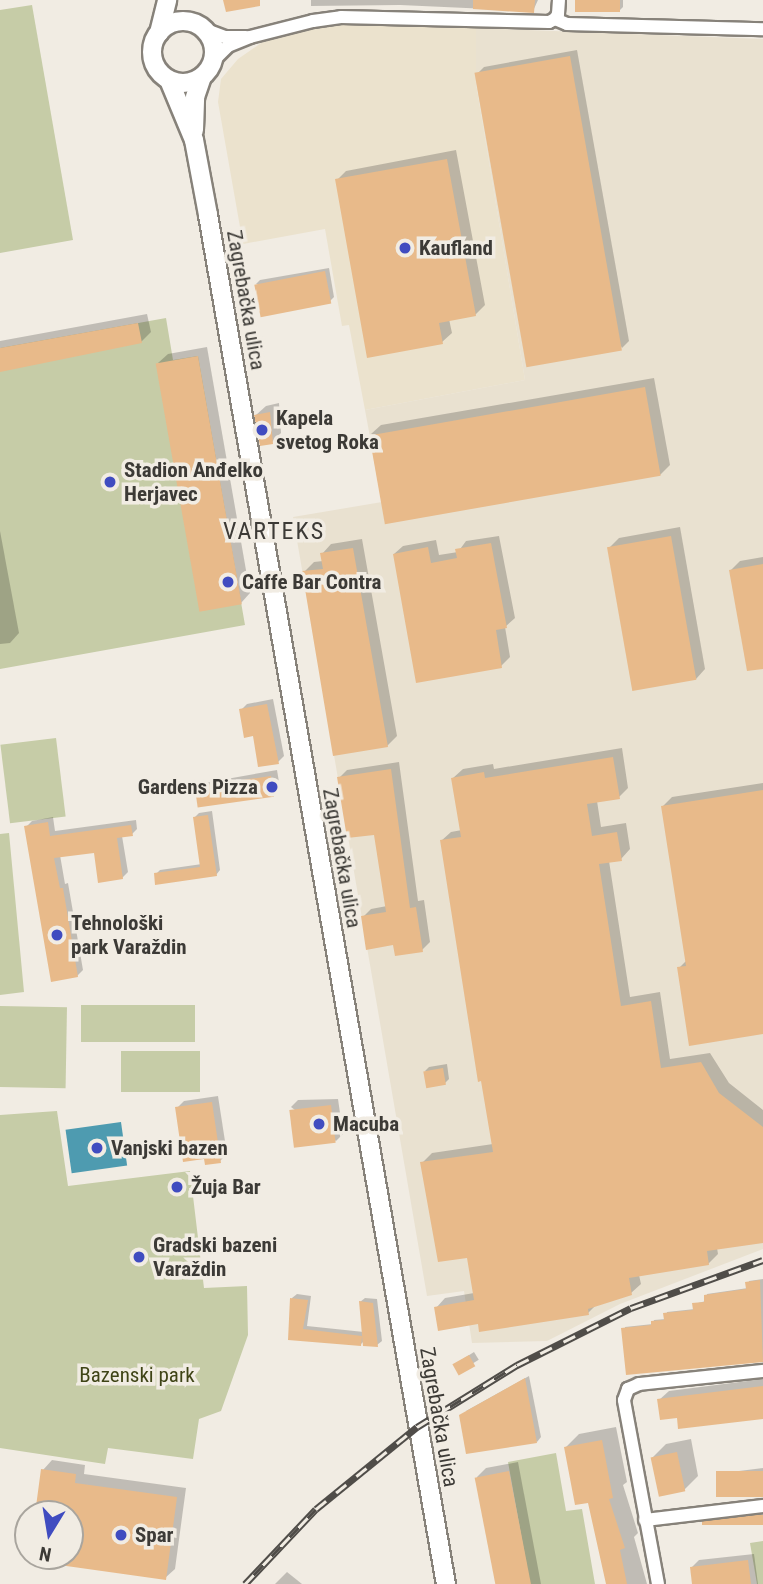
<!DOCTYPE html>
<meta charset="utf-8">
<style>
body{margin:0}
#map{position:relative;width:763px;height:1584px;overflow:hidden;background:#f1ece3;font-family:"Roboto Condensed",sans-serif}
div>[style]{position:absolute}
.commercial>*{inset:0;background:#ebe2cd}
.built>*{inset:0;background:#e9e1d0}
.green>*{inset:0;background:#c6cca7;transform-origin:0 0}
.water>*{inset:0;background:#4e9bb0;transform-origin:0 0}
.shadow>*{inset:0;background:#0003;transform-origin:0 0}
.building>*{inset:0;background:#e8ba8a;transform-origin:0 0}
.roads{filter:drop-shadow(2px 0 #87827a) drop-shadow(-2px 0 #87827a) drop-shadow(0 2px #87827a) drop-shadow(0 -2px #87827a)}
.street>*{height:12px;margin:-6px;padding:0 6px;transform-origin:6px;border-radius:6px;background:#fff}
.secondary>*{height:18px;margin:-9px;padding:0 9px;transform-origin:9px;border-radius:9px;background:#fff}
.secondary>.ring{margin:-9px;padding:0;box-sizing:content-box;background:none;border:18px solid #fff;border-radius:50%}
.rail>*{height:7px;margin-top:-3.5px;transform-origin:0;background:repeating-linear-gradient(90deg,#f1ece3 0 13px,#504d49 0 26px);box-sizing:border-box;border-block:2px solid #504d49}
.dots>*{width:19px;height:19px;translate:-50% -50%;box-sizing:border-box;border:4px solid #f1ece3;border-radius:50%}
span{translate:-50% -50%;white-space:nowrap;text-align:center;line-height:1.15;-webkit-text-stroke:7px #f1ece3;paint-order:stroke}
.poi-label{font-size:21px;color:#3c3a36;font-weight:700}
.left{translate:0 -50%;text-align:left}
.right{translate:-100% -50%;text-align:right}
.street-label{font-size:21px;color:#3c3a36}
.park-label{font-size:21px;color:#3f4416}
.quarter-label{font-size:24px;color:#3c3a36;letter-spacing:2px}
.north{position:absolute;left:14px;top:1500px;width:70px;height:70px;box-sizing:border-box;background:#f1ece3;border:2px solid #a9a59e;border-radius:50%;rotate:191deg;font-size:19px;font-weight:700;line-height:28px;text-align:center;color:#3c3a36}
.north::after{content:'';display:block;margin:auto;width:24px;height:32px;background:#404cc0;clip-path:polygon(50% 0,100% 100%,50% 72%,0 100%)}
</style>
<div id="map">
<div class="commercial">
<div style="clip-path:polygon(327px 24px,476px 28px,476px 83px,525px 380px,365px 410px,349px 325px,342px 326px,325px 229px,243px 244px,218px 102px,221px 79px,238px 59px,264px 41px)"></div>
</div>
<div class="built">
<div style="clip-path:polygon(476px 28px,763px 39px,763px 1249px,620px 1304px,547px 1341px,472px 1343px,464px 1291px,427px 1296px,293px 517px,382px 502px,365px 410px,525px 380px,476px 83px)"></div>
</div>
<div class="green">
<div style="clip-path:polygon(32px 5px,73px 240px,0 253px,0 10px)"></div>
<div style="clip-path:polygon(166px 318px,173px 360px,198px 356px,245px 625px,0 669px,0 348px)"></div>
<div style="left:56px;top:738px;width:79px;height:56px;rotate:83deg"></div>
<div style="clip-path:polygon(9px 833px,24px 992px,0 995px,0 834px)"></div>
<div style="left:81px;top:1005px;width:114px;height:37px"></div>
<div style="left:0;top:1006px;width:67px;height:81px;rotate:1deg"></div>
<div style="left:121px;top:1051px;width:79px;height:41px"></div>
<div style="clip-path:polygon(57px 1111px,68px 1186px,190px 1171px,204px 1288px,247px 1286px,248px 1335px,221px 1411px,199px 1419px,193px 1459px,108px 1448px,105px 1464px,0 1448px,0 1115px)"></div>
<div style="clip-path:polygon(556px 1453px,566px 1511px,582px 1509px,595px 1584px,530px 1584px,508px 1462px)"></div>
<div style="clip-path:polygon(763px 1541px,763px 1584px,757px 1584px,750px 1543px)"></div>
</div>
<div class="water">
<div style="left:121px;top:1122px;width:44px;height:56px;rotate:82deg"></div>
</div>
<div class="shadow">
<div style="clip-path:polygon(311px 0,538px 0,533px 11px,400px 5px,311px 6px)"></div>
<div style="clip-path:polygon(577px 0,623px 0,623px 7px,619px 11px)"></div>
<div style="clip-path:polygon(577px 50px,629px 341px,622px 348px,477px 74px,484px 67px)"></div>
<div style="clip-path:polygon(456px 150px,485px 305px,475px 315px,449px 319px,452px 333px,442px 342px,337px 180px,346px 171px)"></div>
<div style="clip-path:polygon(329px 268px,334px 297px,330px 301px,256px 284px,260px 280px)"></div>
<div style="clip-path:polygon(147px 314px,151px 332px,141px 342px,0 370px,0 341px)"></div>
<div style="clip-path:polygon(207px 347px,250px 593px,241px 603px,158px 363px,168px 354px)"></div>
<div style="clip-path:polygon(654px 378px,670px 465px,660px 475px,371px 434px,381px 425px)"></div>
<div style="clip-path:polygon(279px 403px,281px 433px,272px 442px,256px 415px,266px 406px)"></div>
<div style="clip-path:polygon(680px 527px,705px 669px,696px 679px,609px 548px,619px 538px)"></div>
<div style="clip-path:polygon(0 531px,19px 633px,10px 643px,0 644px)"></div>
<div style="clip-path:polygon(499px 536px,515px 618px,505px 627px,510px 657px,501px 666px,394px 554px,403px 546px,436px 540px,439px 555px,458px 552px,466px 541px)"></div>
<div style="clip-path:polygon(362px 539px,397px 736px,387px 746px,304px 572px,314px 562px,323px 561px,322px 554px,331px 544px)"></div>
<div style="clip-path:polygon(763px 557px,763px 667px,731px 570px,740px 561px)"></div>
<div style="clip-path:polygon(273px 699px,284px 756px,278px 762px,254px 734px,241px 710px,247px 704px)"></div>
<div style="clip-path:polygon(622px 748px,628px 788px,619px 797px,597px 801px,601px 827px,626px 823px,630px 849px,621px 859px,609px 861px,630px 997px,660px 992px,670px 1059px,710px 1053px,729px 1083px,763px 1110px,763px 1242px,717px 1248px,718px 1254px,708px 1264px,639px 1275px,641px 1284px,631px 1293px,597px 1304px,588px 1313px,479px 1322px,436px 1308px,445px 1298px,474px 1293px,468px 1256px,422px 1163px,432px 1153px,493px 1144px,441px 841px,451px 832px,462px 830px,453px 778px,463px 769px,493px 764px,494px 769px)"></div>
<div style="clip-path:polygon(399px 762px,418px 901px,424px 900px,430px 942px,422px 950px,395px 943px,363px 917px,371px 909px,387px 906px,376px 833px,339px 778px,347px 770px)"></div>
<div style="clip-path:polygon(277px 770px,280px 788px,273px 795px,197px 790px,204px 783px)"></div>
<div style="clip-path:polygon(763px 783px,763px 1032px,679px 968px,687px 960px,662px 807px,672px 797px)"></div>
<div style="clip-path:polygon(212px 811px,220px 870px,216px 875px,156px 874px,160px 870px,202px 864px,195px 817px,199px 813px)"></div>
<div style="clip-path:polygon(53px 817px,55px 831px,136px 820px,137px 829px,132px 834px,122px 836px,128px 872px,122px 878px,95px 851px,60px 855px,65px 884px,68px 883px,83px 970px,77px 976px,26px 827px,32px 821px)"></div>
<div style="clip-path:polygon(447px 1064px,449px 1079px,445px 1083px,425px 1071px,429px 1067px)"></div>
<div style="clip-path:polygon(218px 1096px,227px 1154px,220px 1161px,177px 1108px,184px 1101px)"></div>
<div style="clip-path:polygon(338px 1099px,343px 1134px,336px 1141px,291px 1107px,298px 1100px)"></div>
<div style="clip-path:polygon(763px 1279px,763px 1360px,628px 1373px,625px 1327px,653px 1324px,654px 1320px,666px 1319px,667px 1312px,695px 1309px,694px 1304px,706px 1301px,707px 1294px,748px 1288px,749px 1281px)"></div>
<div style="clip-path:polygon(297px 1294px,311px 1296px,307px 1326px,364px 1332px,360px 1302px,365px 1298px,377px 1299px,382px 1341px,377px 1345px,365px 1340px,361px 1344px,290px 1339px,292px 1298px)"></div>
<div style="left:474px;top:1352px;width:9px;height:23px;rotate:58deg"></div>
<div style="clip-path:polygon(529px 1376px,541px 1437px,537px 1442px,466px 1411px)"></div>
<div style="clip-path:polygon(763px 1379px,763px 1417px,678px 1416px,659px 1400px,669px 1391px)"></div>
<div style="clip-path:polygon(616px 1427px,627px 1482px,623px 1485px,638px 1533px,634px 1537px,647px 1584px,607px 1584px,589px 1501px,565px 1448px,579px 1434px)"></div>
<div style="clip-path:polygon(691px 1439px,698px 1476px,684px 1490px,652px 1458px,666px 1444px)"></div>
<div style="clip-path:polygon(52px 1460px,85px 1465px,84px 1474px,186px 1488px,175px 1569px,165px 1578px,30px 1559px,31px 1556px,70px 1556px,70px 1514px,37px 1514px,43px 1470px)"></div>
<div style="clip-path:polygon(518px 1462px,541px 1584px,496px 1584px,477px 1477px,486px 1468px)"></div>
<div style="clip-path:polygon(763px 1468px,763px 1496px,718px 1478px,723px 1473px)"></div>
<div style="clip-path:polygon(763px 1512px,763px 1523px,704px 1523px,709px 1518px)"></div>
<div style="clip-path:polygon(754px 1554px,758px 1584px,694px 1584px,692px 1567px,699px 1560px)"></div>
<div style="clip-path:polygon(287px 1572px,302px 1584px,275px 1584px)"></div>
</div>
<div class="building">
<div style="clip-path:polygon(223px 0,260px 0,260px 6px,226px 12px)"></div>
<div style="clip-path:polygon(473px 0,535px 0,534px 13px,473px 9px)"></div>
<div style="left:575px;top:0;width:45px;height:12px"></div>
<div style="left:570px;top:56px;width:299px;height:97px;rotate:80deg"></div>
<div style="clip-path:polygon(447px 159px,476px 316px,439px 323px,443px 344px,367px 358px,335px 179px)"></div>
<div style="left:325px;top:271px;width:33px;height:72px;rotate:79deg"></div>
<div style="clip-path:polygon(138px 323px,142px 343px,0 372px,0 348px)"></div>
<div style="left:198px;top:356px;width:252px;height:43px;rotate:80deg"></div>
<div style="left:645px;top:387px;width:90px;height:280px;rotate:80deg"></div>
<div style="clip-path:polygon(270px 412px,273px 444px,260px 446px,254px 415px)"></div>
<div style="left:671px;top:536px;width:146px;height:65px;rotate:80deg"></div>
<div style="clip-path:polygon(491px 543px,507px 628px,496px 630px,502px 668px,416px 683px,393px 554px,428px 547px,431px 563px,457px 558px,455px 549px)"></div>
<div style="clip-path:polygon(353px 548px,388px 747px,333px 756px,302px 571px,323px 569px,320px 553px)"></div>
<div style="clip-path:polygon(763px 564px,763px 669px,747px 671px,729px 570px)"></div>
<div style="clip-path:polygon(267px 704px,279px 764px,258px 767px,253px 736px,244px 738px,239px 709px)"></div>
<div style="clip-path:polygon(613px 757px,620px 799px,587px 804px,592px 836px,617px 832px,622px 861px,599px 864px,621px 1006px,651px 1001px,661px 1068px,701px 1062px,719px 1093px,763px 1127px,763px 1243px,707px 1251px,709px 1265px,629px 1278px,632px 1295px,588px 1309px,589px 1315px,479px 1332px,478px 1324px,438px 1331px,434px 1307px,474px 1300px,467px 1258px,438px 1262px,420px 1162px,493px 1152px,481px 1081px,478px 1082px,440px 840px,461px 837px,451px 778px,484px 772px,485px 778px)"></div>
<div style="clip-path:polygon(391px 769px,410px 908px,416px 907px,423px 952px,395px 956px,393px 945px,366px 950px,361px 916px,386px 912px,374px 835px,347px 838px,337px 777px)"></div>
<div style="left:271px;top:776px;width:21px;height:77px;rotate:82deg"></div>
<div style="clip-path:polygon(763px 790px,763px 1034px,689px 1046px,677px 967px,686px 966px,661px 806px)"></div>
<div style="clip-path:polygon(208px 815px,217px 876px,155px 885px,154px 873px,200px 867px,193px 817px)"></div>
<div style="clip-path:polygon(48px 822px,50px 836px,131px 825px,133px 836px,117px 838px,123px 879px,98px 883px,94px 853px,54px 858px,60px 888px,63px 888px,78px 977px,51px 982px,24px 826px)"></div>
<div style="left:443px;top:1068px;width:17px;height:20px;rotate:80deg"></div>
<div style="clip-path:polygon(212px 1102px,221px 1163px,205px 1165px,204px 1159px,183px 1162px,175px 1107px)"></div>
<div style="left:331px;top:1105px;width:38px;height:42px;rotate:83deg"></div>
<div style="clip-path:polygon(760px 1280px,763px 1362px,626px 1375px,621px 1328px,651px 1325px,651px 1321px,664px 1320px,663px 1313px,693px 1310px,692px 1303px,704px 1302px,704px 1295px,746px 1289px,745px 1282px)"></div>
<div style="clip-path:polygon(290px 1298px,308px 1300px,303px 1329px,362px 1336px,361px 1346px,288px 1340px)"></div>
<div style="clip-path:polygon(359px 1301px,373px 1303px,378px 1347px,363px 1346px)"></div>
<div style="left:469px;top:1355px;width:13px;height:19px;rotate:61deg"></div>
<div style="clip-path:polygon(525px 1378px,537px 1443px,466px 1454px,459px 1415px)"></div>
<div style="clip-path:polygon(763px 1386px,763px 1419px,678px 1429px,677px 1418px,660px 1420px,657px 1399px)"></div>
<div style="clip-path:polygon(602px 1440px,613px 1498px,609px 1499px,625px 1548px,620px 1550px,627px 1584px,606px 1584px,588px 1503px,575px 1505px,564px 1447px)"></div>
<div style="left:677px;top:1452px;width:40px;height:27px;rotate:78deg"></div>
<div style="clip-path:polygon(41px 1469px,76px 1474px,75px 1483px,177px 1497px,166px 1580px,45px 1563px,45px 1556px,70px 1556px,70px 1514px,35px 1514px)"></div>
<div style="left:509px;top:1471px;width:115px;height:35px;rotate:79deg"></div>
<div style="left:763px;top:1471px;width:26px;height:47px;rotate:90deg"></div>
<div style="left:763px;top:1515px;width:10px;height:61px;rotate:90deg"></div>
<div style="clip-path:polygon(748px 1560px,751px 1584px,692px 1584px,690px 1567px)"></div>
</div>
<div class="roads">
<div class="street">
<div style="left:555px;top:19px;width:13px;rotate:23deg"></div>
<div style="left:567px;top:24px;width:196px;rotate:1.5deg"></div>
<div style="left:204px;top:29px;width:22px;rotate:21deg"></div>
<div style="left:225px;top:37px;width:21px"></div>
<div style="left:213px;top:61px;width:21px;rotate:-45deg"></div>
<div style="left:228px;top:46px;width:24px;rotate:-22deg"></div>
<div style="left:250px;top:37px;width:65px;rotate:-14.3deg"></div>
<div style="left:313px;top:21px;width:28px;rotate:-8deg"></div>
<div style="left:341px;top:17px;width:208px;rotate:1.4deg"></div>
<div style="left:549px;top:22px;width:7px;rotate:-27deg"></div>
<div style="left:555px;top:19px;width:6px;rotate:-59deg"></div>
<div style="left:558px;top:14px;width:14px;rotate:-86deg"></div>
<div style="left:645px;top:1520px;width:119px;rotate:-6.8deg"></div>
<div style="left:658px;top:1584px;width:187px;rotate:-100.5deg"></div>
<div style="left:624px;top:1400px;width:12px;rotate:-70deg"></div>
<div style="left:628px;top:1389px;width:12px;rotate:-24deg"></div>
<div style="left:639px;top:1384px;width:125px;rotate:-6deg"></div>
</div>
<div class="secondary">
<div class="ring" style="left:152px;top:21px;width:44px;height:44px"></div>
<div style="left:159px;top:33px;width:34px;rotate:-76deg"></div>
<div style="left:169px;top:80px;width:65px;rotate:67.4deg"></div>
<div style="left:194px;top:140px;width:76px;rotate:79.4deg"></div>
<div style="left:208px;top:215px;width:1390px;rotate:80.14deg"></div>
<div style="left:194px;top:130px;width:33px;rotate:-88deg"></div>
<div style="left:195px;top:97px;width:21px;rotate:-71deg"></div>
</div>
</div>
<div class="rail">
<div style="left:245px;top:1584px;width:103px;rotate:-46.6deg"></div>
<div style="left:316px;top:1509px;width:130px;rotate:-39.1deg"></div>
<div style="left:417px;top:1427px;width:118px;rotate:-31.8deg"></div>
<div style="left:517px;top:1365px;width:127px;rotate:-26.6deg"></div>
<div style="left:631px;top:1308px;width:140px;rotate:-20deg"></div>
</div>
<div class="dots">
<div style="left:405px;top:248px;background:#404cc0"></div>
<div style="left:262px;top:430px;background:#404cc0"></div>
<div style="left:110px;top:482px;background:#404cc0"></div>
<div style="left:228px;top:582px;background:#404cc0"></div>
<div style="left:272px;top:787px;background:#404cc0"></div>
<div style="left:57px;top:935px;background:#404cc0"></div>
<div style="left:319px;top:1124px;background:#404cc0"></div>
<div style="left:97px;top:1148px;background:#404cc0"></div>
<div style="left:177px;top:1187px;background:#404cc0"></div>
<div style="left:139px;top:1257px;background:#404cc0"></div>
<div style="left:121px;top:1535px;background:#404cc0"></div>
</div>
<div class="poi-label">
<span class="left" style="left:419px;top:248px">Kaufland</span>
<span class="left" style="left:276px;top:430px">Kapela<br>svetog Roka</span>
<span class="left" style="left:124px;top:482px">Stadion Anđelko<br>Herjavec</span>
<span class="left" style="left:242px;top:582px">Caffe Bar Contra</span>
<span class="right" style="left:258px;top:787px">Gardens Pizza</span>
<span class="left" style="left:71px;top:935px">Tehnološki<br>park Varaždin</span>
<span class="left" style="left:333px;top:1124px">Macuba</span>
<span class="left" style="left:111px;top:1148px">Vanjski bazen</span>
<span class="left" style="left:191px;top:1187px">Žuja Bar</span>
<span class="left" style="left:153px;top:1257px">Gradski bazeni<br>Varaždin</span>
<span class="left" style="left:135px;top:1535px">Spar</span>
</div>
<div class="street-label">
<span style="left:246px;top:300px;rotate:80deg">Zagrebačka ulica</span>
<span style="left:342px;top:858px;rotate:80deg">Zagrebačka ulica</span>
<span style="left:439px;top:1417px;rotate:80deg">Zagrebačka ulica</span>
</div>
<div class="park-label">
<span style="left:137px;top:1375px">Bazenski park</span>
</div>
<div class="quarter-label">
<span style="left:274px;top:532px">VARTEKS</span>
</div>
<div class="north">N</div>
</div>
